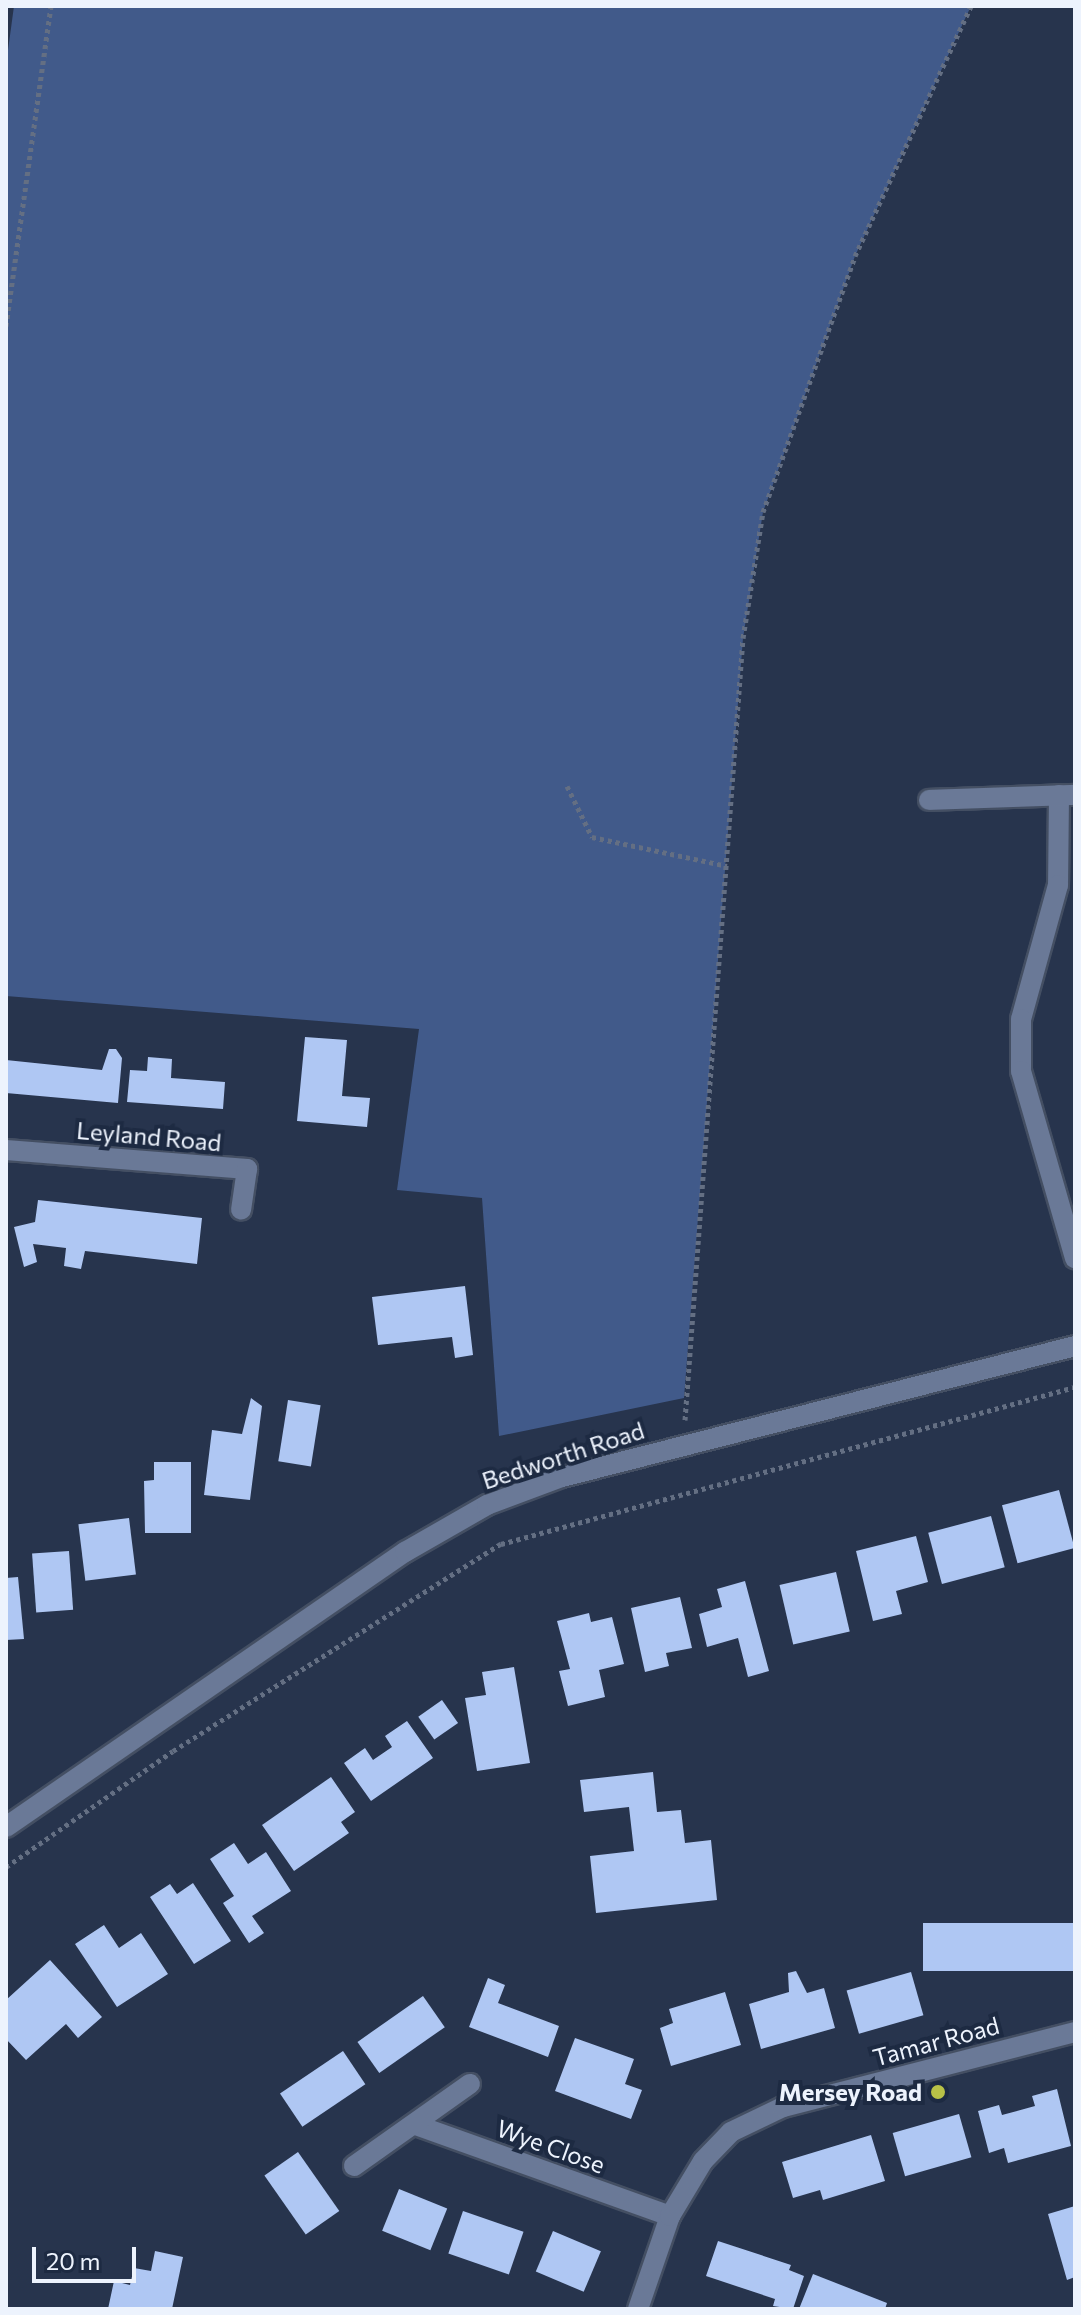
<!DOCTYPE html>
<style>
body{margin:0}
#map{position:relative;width:1081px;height:2315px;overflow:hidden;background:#27344d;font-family:Commissioner,sans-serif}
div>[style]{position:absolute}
.green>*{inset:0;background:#415a8a}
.building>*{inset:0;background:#afc7f3;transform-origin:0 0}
.path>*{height:5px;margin-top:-2.5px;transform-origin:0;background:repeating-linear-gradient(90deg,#646f83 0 4px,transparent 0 8px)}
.roads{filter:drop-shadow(2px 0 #444f63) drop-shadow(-2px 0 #444f63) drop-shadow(0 2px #444f63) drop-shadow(0 -2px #444f63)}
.minor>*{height:20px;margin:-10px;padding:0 10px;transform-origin:10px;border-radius:10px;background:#6a7997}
.secondary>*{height:20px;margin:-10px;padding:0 10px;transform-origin:10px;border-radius:10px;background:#6a7997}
.dots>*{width:22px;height:22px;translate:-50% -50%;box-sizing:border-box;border:4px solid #1d2a42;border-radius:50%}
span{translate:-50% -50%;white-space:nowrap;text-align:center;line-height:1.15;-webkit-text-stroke:8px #1d2a42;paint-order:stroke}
.street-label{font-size:24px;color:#edf3fd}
.poi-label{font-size:24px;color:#edf3fd;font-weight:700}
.right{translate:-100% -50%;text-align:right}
.frame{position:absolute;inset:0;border:8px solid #edf3fd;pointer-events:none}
.scale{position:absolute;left:32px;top:2247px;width:104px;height:36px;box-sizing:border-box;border:4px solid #edf3fd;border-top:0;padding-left:10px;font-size:24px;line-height:28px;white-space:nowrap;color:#edf3fd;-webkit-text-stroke:6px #1d2a42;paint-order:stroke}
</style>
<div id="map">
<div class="green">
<div style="clip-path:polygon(14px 6px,971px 6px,855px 256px,763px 512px,743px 638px,684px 1398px,499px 1436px,482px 1198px,397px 1190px,419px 1029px,6px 996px,6px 65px)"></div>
</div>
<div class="building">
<div style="clip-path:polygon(305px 1037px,347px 1040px,342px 1096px,370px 1098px,367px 1127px,297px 1121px)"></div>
<div style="clip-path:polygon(109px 1049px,116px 1049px,122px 1058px,118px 1103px,6px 1093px,6px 1060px,102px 1070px)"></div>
<div style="clip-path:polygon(148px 1057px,172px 1059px,171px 1078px,225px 1082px,223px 1109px,127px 1102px,130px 1070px,147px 1071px)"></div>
<div style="clip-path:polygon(38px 1200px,202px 1218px,197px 1264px,85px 1251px,81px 1269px,64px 1266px,66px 1248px,33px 1244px,37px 1262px,24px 1267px,14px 1227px,35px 1222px)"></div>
<div style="clip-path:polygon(465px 1286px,473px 1355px,455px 1358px,452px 1337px,378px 1345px,372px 1297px)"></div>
<div style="clip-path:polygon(251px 1398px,262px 1406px,250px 1500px,204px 1495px,212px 1430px,242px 1434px)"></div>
<div style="left:288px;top:1400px;width:33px;height:62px;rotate:9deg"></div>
<div style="clip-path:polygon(154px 1462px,191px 1462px,191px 1533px,145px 1533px,144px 1481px,154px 1480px)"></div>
<div style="left:1059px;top:1490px;width:60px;height:59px;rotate:75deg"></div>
<div style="left:991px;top:1516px;width:53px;height:65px;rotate:75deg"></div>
<div style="left:129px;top:1518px;width:57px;height:51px;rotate:83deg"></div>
<div style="clip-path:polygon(916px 1536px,928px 1582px,896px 1591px,902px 1614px,873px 1621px,856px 1551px)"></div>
<div style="left:69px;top:1551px;width:59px;height:37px;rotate:86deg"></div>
<div style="left:836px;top:1572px;width:61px;height:58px;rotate:77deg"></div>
<div style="clip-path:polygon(18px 1577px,24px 1639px,6px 1640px,6px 1578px)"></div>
<div style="clip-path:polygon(745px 1581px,769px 1671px,748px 1677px,738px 1638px,707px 1647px,699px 1614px,722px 1607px,717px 1589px)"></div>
<div style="clip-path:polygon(680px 1597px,692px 1648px,666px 1653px,669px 1666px,645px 1672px,631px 1608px)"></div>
<div style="clip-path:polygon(589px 1613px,591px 1622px,612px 1617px,624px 1664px,599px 1670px,605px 1697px,568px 1706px,559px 1671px,570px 1669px,557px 1621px)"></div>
<div style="clip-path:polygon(514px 1667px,530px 1763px,477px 1771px,465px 1698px,486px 1695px,482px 1672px)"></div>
<div style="left:442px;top:1700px;width:28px;height:29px;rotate:55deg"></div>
<div style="clip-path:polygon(407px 1721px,433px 1758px,371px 1801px,344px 1763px,365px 1748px,373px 1760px,392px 1747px,385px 1736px)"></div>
<div style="clip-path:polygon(653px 1772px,657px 1812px,681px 1810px,685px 1843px,711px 1840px,717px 1900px,596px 1913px,590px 1856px,634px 1851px,629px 1807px,584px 1812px,580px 1780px)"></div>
<div style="clip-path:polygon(331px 1777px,355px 1812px,341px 1822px,349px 1833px,294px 1871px,262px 1825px)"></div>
<div style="clip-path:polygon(234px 1843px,248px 1864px,266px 1852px,291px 1891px,252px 1916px,264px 1933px,249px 1943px,223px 1903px,234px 1896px,210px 1859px)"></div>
<div style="clip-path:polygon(193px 1883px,231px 1941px,194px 1964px,150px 1897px,170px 1884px,177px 1894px)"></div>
<div style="left:1075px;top:1923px;width:48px;height:152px;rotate:90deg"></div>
<div style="clip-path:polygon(104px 1925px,119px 1948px,141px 1933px,168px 1974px,117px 2007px,75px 1944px)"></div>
<div style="clip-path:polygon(50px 1960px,102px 2017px,78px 2038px,66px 2024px,26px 2060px,6px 2039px,6px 2000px)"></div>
<div style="clip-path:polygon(796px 1971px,807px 1993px,824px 1988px,835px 2028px,761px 2049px,749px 2004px,789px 1992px,788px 1973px)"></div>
<div style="left:911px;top:1972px;width:45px;height:67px;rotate:74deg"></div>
<div style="clip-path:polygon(488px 1978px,505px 1985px,498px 2003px,559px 2026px,548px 2057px,469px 2027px)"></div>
<div style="clip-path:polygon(725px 1992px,741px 2045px,671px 2066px,660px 2028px,673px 2023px,669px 2009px)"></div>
<div style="left:423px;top:1996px;width:38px;height:80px;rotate:55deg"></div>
<div style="clip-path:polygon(575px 2038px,634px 2059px,625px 2084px,642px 2090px,631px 2119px,555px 2091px)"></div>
<div style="left:343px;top:2051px;width:40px;height:76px;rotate:56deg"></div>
<div style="clip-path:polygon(1057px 2089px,1071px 2146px,1008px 2163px,1004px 2148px,989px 2153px,978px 2111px,999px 2105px,1002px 2115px,1035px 2106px,1032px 2096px)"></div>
<div style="left:959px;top:2114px;width:45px;height:69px;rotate:74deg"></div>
<div style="clip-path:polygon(871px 2135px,885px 2181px,823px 2200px,820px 2190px,793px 2198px,782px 2162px)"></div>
<div style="left:298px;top:2152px;width:72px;height:41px;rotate:55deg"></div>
<div style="left:399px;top:2189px;width:52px;height:45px;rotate:22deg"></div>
<div style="clip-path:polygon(1075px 2206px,1075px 2277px,1067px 2280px,1048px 2214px)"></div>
<div style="left:463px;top:2211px;width:64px;height:45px;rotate:19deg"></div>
<div style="left:553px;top:2231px;width:52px;height:44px;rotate:23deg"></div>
<div style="clip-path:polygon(718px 2241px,791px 2265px,789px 2270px,804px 2276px,793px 2309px,773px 2306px,775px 2299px,706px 2276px)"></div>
<div style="clip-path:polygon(155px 2251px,183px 2257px,172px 2309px,108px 2309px,114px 2281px,130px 2285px,134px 2268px,151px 2271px)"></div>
<div style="clip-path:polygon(813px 2274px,887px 2303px,885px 2309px,799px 2309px)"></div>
</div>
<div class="path">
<div style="left:6px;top:326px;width:323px;rotate:-82deg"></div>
<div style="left:567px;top:786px;width:57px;rotate:63.9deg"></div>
<div style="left:592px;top:837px;width:138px;rotate:12.1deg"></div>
<div style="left:685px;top:1420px;width:784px;rotate:-85.76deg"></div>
<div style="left:743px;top:638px;width:128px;rotate:-81deg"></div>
<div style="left:763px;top:512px;width:272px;rotate:-70.2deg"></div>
<div style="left:855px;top:256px;width:276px;rotate:-65.1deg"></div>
<div style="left:6px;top:1867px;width:203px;rotate:-34.8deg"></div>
<div style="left:173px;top:1751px;width:388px;rotate:-32.3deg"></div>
<div style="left:501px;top:1544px;width:595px;rotate:-15.3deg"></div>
</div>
<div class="roads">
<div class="minor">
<div style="left:1059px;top:795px;width:90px;rotate:90.6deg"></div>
<div style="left:1058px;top:885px;width:139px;rotate:105.4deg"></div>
<div style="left:1021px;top:1019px;width:52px;rotate:90deg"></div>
<div style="left:1021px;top:1071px;width:195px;rotate:73.9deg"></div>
<div style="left:929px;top:800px;width:146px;rotate:-2deg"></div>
<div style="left:6px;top:1150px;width:242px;rotate:4.5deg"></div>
<div style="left:247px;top:1169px;width:41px;rotate:98.3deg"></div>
<div style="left:416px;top:2125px;width:270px;rotate:19.7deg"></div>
<div style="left:354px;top:2166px;width:142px;rotate:-35.3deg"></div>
<div style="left:638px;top:2309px;width:98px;rotate:-71deg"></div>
<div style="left:670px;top:2216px;width:64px;rotate:-59deg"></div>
<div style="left:703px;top:2161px;width:40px;rotate:-46deg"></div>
<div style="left:731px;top:2132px;width:58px;rotate:-25.7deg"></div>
<div style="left:783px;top:2107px;width:301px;rotate:-14.4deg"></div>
</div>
<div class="secondary">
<div style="left:6px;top:1827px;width:485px;rotate:-34.6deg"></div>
<div style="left:405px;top:1552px;width:95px;rotate:-29.8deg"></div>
<div style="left:487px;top:1505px;width:80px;rotate:-20.5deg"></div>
<div style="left:562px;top:1477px;width:529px;rotate:-14.32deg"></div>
</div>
</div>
<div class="dots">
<div style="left:938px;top:2092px;background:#b8c147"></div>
</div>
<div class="street-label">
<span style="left:149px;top:1136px;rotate:5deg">Leyland Road</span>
<span style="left:563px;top:1455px;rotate:-18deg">Bedworth Road</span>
<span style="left:936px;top:2041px;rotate:-15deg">Tamar Road</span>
<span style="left:551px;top:2146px;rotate:20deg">Wye Close</span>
</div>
<div class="poi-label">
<span class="right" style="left:922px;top:2092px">Mersey Road</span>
</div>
<div class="frame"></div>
<div class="scale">20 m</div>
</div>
